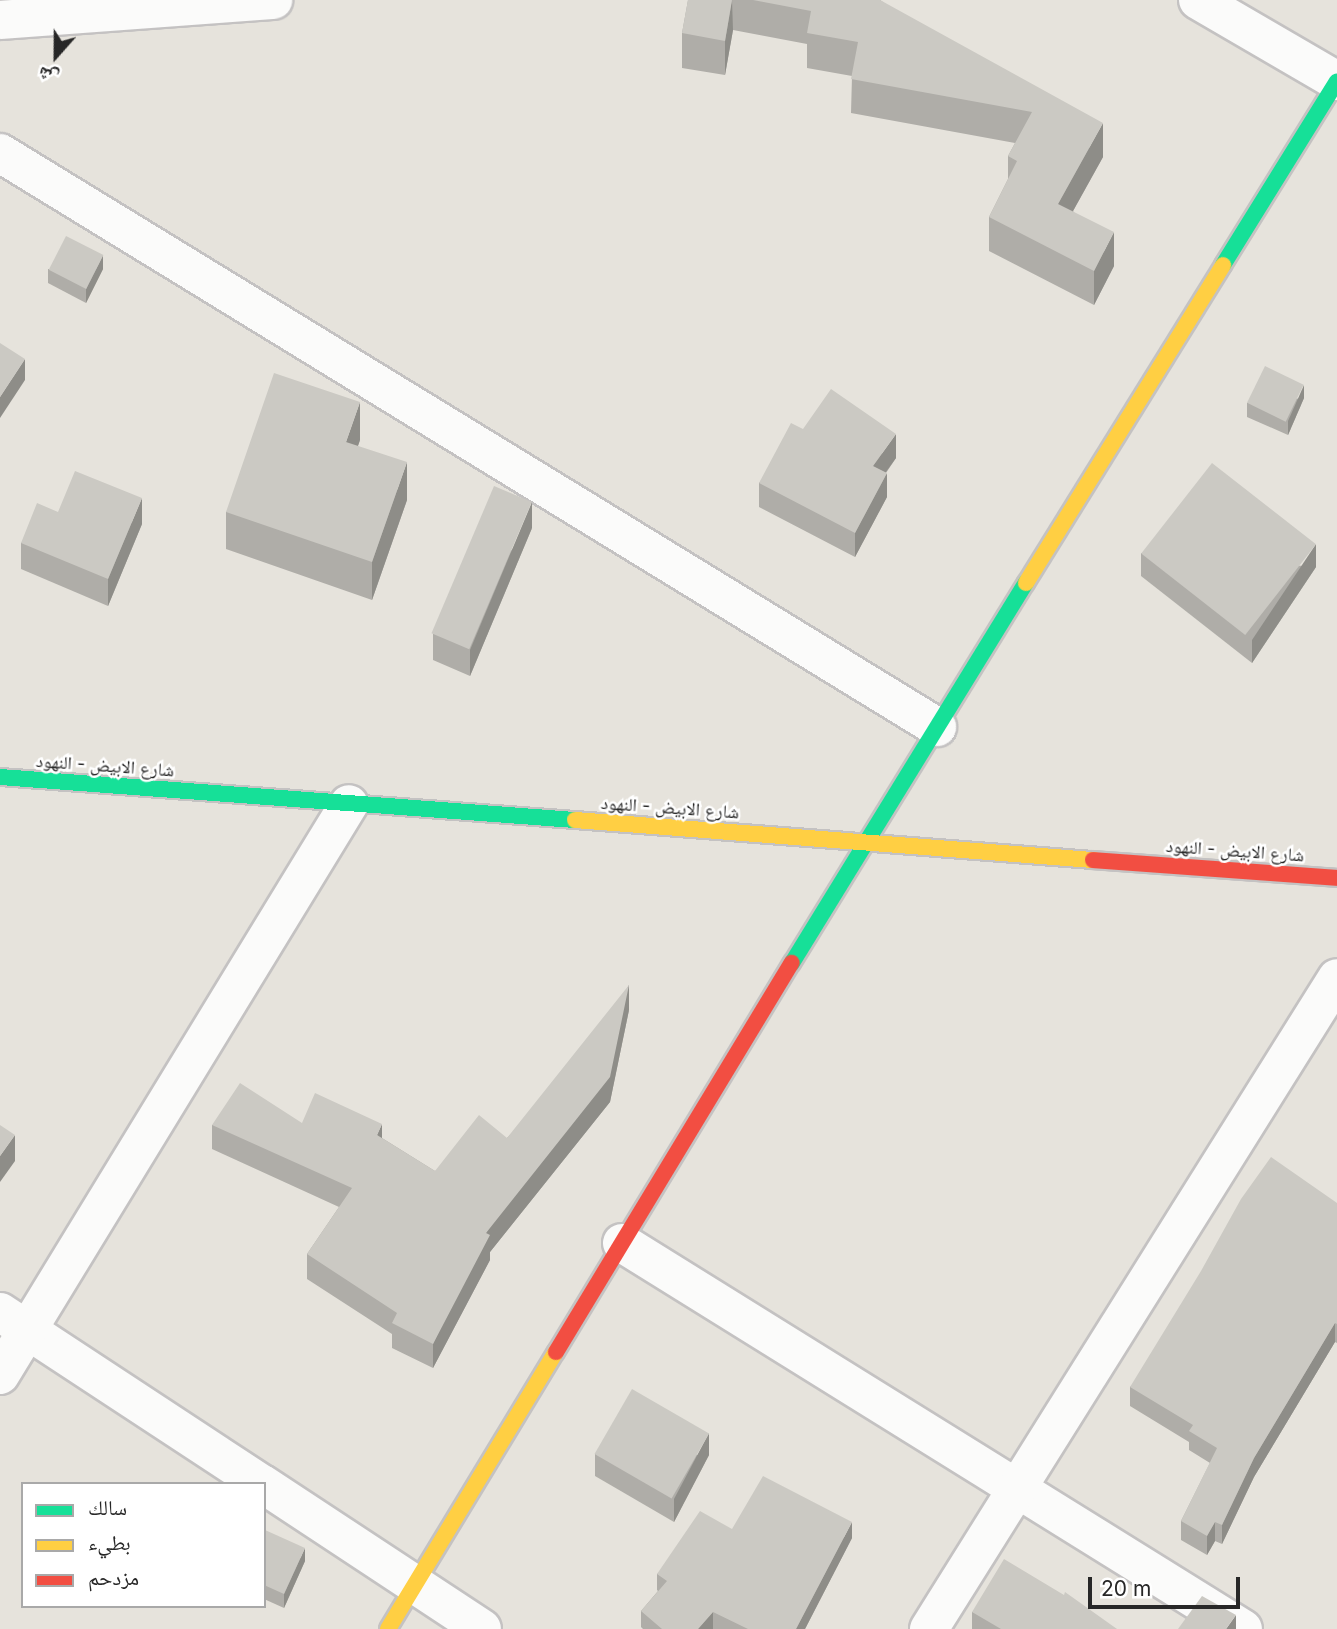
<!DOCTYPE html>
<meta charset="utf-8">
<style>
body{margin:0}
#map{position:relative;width:1337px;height:1629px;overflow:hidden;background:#e6e3dc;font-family:Inter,"Noto Naskh Arabic",sans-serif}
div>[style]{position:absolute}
.roads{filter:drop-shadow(2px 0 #c4c2c2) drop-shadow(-2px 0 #c4c2c2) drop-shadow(0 2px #c4c2c2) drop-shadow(0 -2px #c4c2c2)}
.street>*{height:38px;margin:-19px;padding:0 19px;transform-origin:19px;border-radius:19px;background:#fbfbfa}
.fast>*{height:16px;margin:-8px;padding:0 8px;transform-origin:8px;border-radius:8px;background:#16e098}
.slow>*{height:16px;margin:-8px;padding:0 8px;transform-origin:8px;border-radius:8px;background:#ffcf43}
.jam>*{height:16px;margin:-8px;padding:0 8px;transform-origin:8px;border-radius:8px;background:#f24e42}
.wall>*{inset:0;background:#afada8}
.shaded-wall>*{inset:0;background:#8e8d88}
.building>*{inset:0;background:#cbc9c3;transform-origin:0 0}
span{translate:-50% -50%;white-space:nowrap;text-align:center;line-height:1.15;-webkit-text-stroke:5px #fff;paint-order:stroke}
.street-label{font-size:18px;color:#272727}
.legend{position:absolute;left:21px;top:1482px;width:245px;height:126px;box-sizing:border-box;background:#fff;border:2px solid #a9a9a9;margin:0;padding:9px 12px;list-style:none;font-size:21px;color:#272727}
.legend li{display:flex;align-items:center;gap:14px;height:35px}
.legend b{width:35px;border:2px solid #a9a9a9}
.north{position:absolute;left:21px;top:21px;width:70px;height:70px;-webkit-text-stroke:5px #fff;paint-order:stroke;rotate:201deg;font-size:19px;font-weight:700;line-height:28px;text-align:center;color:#272727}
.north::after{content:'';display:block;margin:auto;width:24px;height:32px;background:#272727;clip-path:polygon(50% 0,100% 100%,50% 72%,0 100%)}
.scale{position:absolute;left:1088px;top:1577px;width:152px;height:32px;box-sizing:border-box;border:4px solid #272727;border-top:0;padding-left:9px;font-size:21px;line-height:24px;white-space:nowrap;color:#272727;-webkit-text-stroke:5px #fff;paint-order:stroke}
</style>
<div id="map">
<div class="roads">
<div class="street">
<div style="left:1198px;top:0;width:161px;rotate:30.2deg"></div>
<div style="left:0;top:20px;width:274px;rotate:-4.2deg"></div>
<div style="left:0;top:153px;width:1099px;rotate:31.49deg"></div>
<div style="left:622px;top:1243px;width:731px;rotate:31.86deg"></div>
<div style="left:0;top:1312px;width:313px;rotate:33.3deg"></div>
<div style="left:0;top:1375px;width:669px;rotate:-58.57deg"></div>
<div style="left:264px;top:1485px;width:261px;rotate:33.4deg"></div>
<div style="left:929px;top:1629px;width:768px;rotate:-57.92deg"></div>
</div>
<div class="fast">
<div style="left:1223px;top:265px;width:216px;rotate:-58.2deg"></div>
<div style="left:0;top:777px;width:577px;rotate:4.28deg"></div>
<div style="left:792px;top:963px;width:446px;rotate:-58.4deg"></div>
</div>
<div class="slow">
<div style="left:1026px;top:583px;width:374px;rotate:-58.2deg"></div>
<div style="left:575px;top:820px;width:520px;rotate:4.42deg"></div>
<div style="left:388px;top:1629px;width:324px;rotate:-58.8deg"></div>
</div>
<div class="jam">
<div style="left:1093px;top:860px;width:245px;rotate:4.2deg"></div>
<div style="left:556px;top:1352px;width:455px;rotate:-58.8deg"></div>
</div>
</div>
<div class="wall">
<div style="clip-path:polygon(688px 0,880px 0,1103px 157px,1073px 211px,1114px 266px,1094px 305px,989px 251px,989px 217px,1008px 179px,1008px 156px,1015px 143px,851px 113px,852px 76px,807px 68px,807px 44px,733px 30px,725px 75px,682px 68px,682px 33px)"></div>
<div style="clip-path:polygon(48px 269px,103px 269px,86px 303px,48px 283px)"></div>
<div style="clip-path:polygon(1304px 398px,1288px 435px,1247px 417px,1247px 403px)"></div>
<div style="clip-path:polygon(803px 429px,896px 458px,886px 473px,887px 497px,855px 557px,759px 507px,759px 483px)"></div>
<div style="clip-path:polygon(360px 440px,358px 446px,407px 500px,372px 600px,226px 549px,226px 512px)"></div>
<div style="clip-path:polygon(58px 512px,142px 524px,108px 606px,21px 569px,21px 543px)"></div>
<div style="clip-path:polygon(532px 528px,470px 676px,433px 660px,433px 634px)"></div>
<div style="clip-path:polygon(1141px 553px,1316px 567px,1252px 663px,1141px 576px)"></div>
<div style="clip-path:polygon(629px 1010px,610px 1102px,490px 1252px,490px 1260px,433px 1368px,392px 1348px,392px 1334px,307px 1279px,307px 1254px,339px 1207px,212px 1149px,212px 1125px,302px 1123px,382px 1138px,435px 1171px,507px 1138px)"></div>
<div style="clip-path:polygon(1337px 1203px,1337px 1343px,1335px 1342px,1254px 1477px,1222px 1544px,1215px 1541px,1207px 1555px,1181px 1540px,1181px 1521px,1210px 1463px,1189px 1450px,1189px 1442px,1130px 1406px,1130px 1387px)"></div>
<div style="clip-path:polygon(595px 1454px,709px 1455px,674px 1522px,595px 1476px)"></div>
<div style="clip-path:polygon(732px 1529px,852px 1538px,805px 1629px,643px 1629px,641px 1627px,641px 1611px,658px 1591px,657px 1590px,657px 1574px)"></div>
<div style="clip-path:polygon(264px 1531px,305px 1561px,284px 1608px,264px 1599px)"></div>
<div style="clip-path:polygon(972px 1612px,1117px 1629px,972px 1629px)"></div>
</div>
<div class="shaded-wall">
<div style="clip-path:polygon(732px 0,733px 30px,725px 75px,725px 41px)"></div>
<div style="clip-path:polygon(1103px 123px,1103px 157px,1058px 238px,1058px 204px)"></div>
<div style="clip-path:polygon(1114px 232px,1114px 266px,1094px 305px,1094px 271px)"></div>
<div style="clip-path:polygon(103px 255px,103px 269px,86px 303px,86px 289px)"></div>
<div style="clip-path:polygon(25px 359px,25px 380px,0 418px,0 397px)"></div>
<div style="clip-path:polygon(1304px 385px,1304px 398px,1288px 435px,1288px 421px)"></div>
<div style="clip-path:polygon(360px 402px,360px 440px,346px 479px,346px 442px)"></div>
<div style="clip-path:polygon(896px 434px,896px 458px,873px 490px,873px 466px)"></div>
<div style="clip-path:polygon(407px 462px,407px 500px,372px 600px,372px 562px)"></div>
<div style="clip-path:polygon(887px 473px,887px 497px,855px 557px,855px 533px)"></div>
<div style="clip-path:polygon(142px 498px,142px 524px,108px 606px,108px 579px)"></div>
<div style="clip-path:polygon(532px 502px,532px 528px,470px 676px,470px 650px)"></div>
<div style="clip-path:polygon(1316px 544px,1316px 567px,1252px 663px,1252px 640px)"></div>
<div style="clip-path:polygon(629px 985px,629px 1010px,610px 1102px,490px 1252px,490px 1260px,433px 1368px,433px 1344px,486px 1233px)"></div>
<div style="clip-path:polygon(382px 1124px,382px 1148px,377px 1135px)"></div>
<div style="clip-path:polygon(15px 1135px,15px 1161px,0 1182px,0 1156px)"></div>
<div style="clip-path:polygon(1335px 1323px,1335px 1342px,1254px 1477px,1222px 1544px,1222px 1525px,1254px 1458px)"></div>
<div style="clip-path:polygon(709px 1433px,709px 1455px,674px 1522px,674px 1499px)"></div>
<div style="clip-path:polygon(852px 1522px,852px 1538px,805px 1629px,796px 1629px)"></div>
<div style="clip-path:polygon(1215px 1522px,1215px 1541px,1207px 1555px,1207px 1536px)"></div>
<div style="clip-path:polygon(305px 1548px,305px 1561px,284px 1608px,284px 1594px)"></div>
<div style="clip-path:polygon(713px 1612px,713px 1629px,698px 1629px)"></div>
<div style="clip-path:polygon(1236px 1615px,1236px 1629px,1226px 1629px)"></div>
</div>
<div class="building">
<div style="clip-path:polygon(688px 0,732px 0,725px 41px,682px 33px)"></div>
<div style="clip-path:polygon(753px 0,880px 0,1103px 123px,1058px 204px,1114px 232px,1094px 271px,989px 217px,1017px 161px,1008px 156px,1032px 112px,851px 79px,858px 42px,807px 33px,811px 11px)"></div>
<div style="left:66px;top:236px;width:42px;height:38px;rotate:27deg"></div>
<div style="clip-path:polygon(0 343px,25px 359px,0 397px)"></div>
<div style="left:1265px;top:366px;width:43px;height:41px;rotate:26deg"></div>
<div style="clip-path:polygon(274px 373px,360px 402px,346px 442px,407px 462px,372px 562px,226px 512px)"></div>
<div style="clip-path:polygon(831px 389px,896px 434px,873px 466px,887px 473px,855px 533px,759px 483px,791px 423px,803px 429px)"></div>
<div style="left:1212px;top:463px;width:132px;height:115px;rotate:38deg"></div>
<div style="clip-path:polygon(75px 471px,142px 498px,108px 579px,21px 543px,37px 503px,58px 512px)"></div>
<div style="left:494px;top:486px;width:41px;height:160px;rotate:23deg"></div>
<div style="clip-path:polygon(629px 985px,610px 1077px,486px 1233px,490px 1235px,433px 1344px,392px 1323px,397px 1313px,307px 1254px,352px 1188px,212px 1125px,240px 1083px,302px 1123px,315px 1093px,382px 1124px,377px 1135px,435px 1171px,479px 1115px,507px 1138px)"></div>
<div style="clip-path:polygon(0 1125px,15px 1135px,0 1156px)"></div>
<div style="clip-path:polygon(1271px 1157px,1337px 1203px,1337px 1324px,1335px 1323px,1254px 1458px,1222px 1525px,1215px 1522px,1207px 1536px,1181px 1521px,1217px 1448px,1189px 1431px,1193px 1425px,1130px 1387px,1201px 1271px,1241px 1199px)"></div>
<div style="left:632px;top:1389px;width:89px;height:75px;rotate:30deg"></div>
<div style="clip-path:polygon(763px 1476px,852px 1522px,796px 1629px,748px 1629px,713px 1612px,698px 1629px,662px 1629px,641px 1611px,667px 1581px,657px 1574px,700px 1511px,732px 1529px)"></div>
<div style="clip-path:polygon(265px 1530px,305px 1548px,284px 1594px,264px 1585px)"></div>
<div style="clip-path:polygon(1004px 1559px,1064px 1595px,1065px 1592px,1117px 1629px,1001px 1629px,972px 1612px)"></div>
<div style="clip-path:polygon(1202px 1596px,1236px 1615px,1226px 1629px,1178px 1629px)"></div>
</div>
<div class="street-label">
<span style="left:105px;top:766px;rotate:4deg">شارع الابيض - النهود</span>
<span style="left:670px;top:808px;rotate:4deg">شارع الابيض - النهود</span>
<span style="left:1235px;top:851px;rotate:4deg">شارع الابيض - النهود</span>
</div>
<ul class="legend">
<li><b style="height:9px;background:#16e098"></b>سالك</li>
<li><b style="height:9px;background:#ffcf43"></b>بطيء</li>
<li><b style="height:9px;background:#f24e42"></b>مزدحم</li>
</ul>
<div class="north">ش</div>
<div class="scale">20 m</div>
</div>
